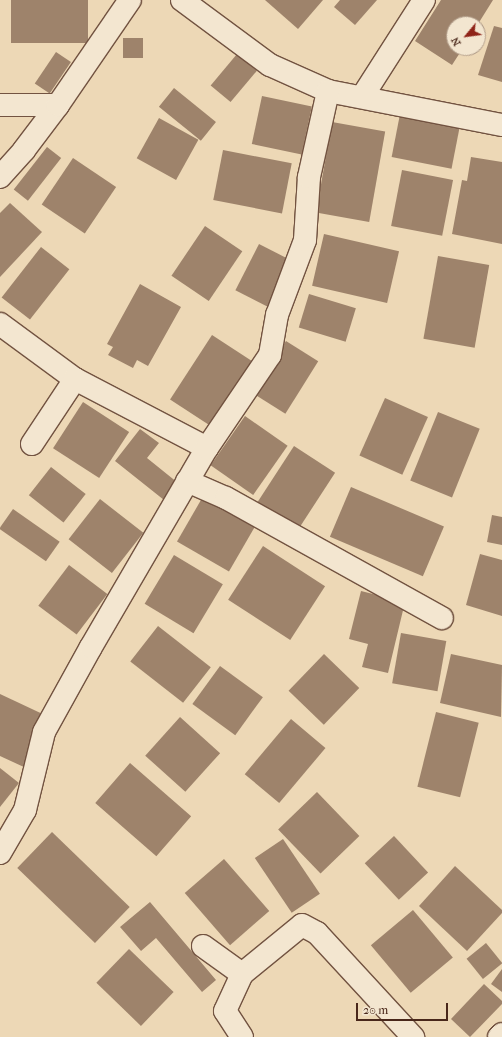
<!DOCTYPE html>
<style>
body{margin:0}
#map{position:relative;width:502px;height:1037px;overflow:hidden;background:#edd8b6;font-family:"IM FELL French Canon",serif}
div>[style]{position:absolute}
.building>*{inset:0;background:#9e836b;transform-origin:0 0}
.roads{filter:drop-shadow(1px 0 #725341) drop-shadow(-1px 0 #725341) drop-shadow(0 1px #725341) drop-shadow(0 -1px #725341)}
.minor>*{height:22px;margin:-11px;padding:0 11px;transform-origin:11px;border-radius:11px;background:#f3e6d0}
span{translate:-50% -50%;white-space:nowrap;text-align:center;line-height:1.15;-webkit-text-stroke:3px #f3e6d0;paint-order:stroke}
.north{position:absolute;left:446px;top:16px;width:40px;height:40px;box-sizing:border-box;background:#f3e6d0;border:1px solid #af9a87;border-radius:50%;rotate:241deg;font-size:11px;font-weight:700;line-height:16px;text-align:center;color:#49271a}
.north::after{content:'';display:block;margin:auto;width:14px;height:18px;background:#8f2418;clip-path:polygon(50% 0,100% 100%,50% 72%,0 100%)}
.scale{position:absolute;left:356px;top:1003px;width:92px;height:18px;box-sizing:border-box;border:2px solid #49271a;border-top:0;padding-left:5px;font-size:12px;line-height:14px;white-space:nowrap;color:#49271a;-webkit-text-stroke:3px #f3e6d0;paint-order:stroke}
</style>
<div id="map">
<div class="building">
<div style="left:11px;top:0;width:77px;height:43px"></div>
<div style="clip-path:polygon(265px 0,323px 0,298px 29px)"></div>
<div style="clip-path:polygon(340px 0,377px 0,355px 25px,334px 7px)"></div>
<div style="clip-path:polygon(441px 0,493px 0,478px 24px,454px 24px,454px 48px,463px 48px,452px 65px,415px 41px)"></div>
<div style="clip-path:polygon(494px 26px,502px 28px,502px 82px,478px 75px)"></div>
<div style="left:123px;top:38px;width:20px;height:20px"></div>
<div style="left:56px;top:52px;width:18px;height:38px;rotate:34deg"></div>
<div style="left:237px;top:54px;width:26px;height:41px;rotate:40deg"></div>
<div style="left:174px;top:88px;width:54px;height:24px;rotate:39deg"></div>
<div style="left:262px;top:96px;width:51px;height:49px;rotate:12deg"></div>
<div style="left:401px;top:109px;width:61px;height:49px;rotate:11deg"></div>
<div style="left:159px;top:118px;width:45px;height:46px;rotate:29deg"></div>
<div style="left:332px;top:122px;width:54px;height:92px;rotate:10deg"></div>
<div style="left:47px;top:147px;width:18px;height:54px;rotate:38deg"></div>
<div style="left:223px;top:150px;width:70px;height:51px;rotate:11deg"></div>
<div style="clip-path:polygon(471px 157px,502px 162px,502px 244px,452px 234px,462px 180px,467px 181px)"></div>
<div style="left:73px;top:158px;width:52px;height:56px;rotate:34deg"></div>
<div style="left:402px;top:170px;width:52px;height:57px;rotate:11deg"></div>
<div style="clip-path:polygon(10px 203px,42px 232px,0 277px,0 213px)"></div>
<div style="left:205px;top:226px;width:45px;height:60px;rotate:34deg"></div>
<div style="left:324px;top:234px;width:77px;height:53px;rotate:13deg"></div>
<div style="left:259px;top:244px;width:39px;height:52px;rotate:27deg"></div>
<div style="left:41px;top:247px;width:36px;height:64px;rotate:38deg"></div>
<div style="left:438px;top:256px;width:52px;height:84px;rotate:10deg"></div>
<div style="clip-path:polygon(140px 284px,181px 307px,148px 366px,137px 360px,133px 368px,108px 355px,113px 347px,107px 344px)"></div>
<div style="left:309px;top:294px;width:49px;height:35px;rotate:17deg"></div>
<div style="left:212px;top:335px;width:48px;height:77px;rotate:33deg"></div>
<div style="left:286px;top:341px;width:38px;height:62px;rotate:32deg"></div>
<div style="left:385px;top:398px;width:47px;height:63px;rotate:24deg"></div>
<div style="left:83px;top:402px;width:55px;height:55px;rotate:33deg"></div>
<div style="left:438px;top:412px;width:45px;height:74px;rotate:22deg"></div>
<div style="left:245px;top:416px;width:52px;height:60px;rotate:35deg"></div>
<div style="clip-path:polygon(140px 429px,159px 443px,147px 458px,178px 483px,164px 500px,115px 461px)"></div>
<div style="left:294px;top:446px;width:49px;height:71px;rotate:33deg"></div>
<div style="left:51px;top:467px;width:44px;height:36px;rotate:38deg"></div>
<div style="left:351px;top:487px;width:101px;height:54px;rotate:23deg"></div>
<div style="left:205px;top:493px;width:60px;height:56px;rotate:30deg"></div>
<div style="left:100px;top:499px;width:55px;height:51px;rotate:38deg"></div>
<div style="left:13px;top:509px;width:57px;height:24px;rotate:35deg"></div>
<div style="clip-path:polygon(492px 515px,502px 517px,502px 545px,487px 542px)"></div>
<div style="left:263px;top:546px;width:74px;height:64px;rotate:33deg"></div>
<div style="clip-path:polygon(480px 554px,502px 560px,502px 616px,466px 605px)"></div>
<div style="left:174px;top:555px;width:57px;height:57px;rotate:31deg"></div>
<div style="left:69px;top:565px;width:48px;height:51px;rotate:37deg"></div>
<div style="clip-path:polygon(361px 591px,405px 602px,388px 673px,362px 667px,368px 644px,349px 639px)"></div>
<div style="left:158px;top:626px;width:67px;height:45px;rotate:38deg"></div>
<div style="left:401px;top:633px;width:46px;height:51px;rotate:10deg"></div>
<div style="left:324px;top:654px;width:49px;height:51px;rotate:44deg"></div>
<div style="clip-path:polygon(451px 654px,502px 665px,501px 717px,440px 703px)"></div>
<div style="left:220px;top:666px;width:53px;height:47px;rotate:36deg"></div>
<div style="clip-path:polygon(0 694px,49px 717px,26px 768px,0 756px)"></div>
<div style="left:436px;top:712px;width:44px;height:77px;rotate:14deg"></div>
<div style="left:180px;top:717px;width:54px;height:52px;rotate:42deg"></div>
<div style="left:291px;top:719px;width:45px;height:72px;rotate:40deg"></div>
<div style="left:130px;top:763px;width:81px;height:53px;rotate:41deg"></div>
<div style="clip-path:polygon(0 768px,19px 783px,0 807px)"></div>
<div style="left:317px;top:792px;width:61px;height:54px;rotate:46deg"></div>
<div style="left:52px;top:832px;width:108px;height:50px;rotate:44deg"></div>
<div style="left:394px;top:836px;width:50px;height:40px;rotate:47deg"></div>
<div style="left:283px;top:839px;width:66px;height:34px;rotate:56deg"></div>
<div style="left:224px;top:859px;width:69px;height:52px;rotate:49deg"></div>
<div style="clip-path:polygon(455px 866px,502px 910px,502px 913px,467px 951px,419px 906px)"></div>
<div style="clip-path:polygon(150px 902px,216px 980px,202px 992px,156px 938px,141px 951px,120px 927px)"></div>
<div style="left:413px;top:910px;width:62px;height:55px;rotate:50deg"></div>
<div style="left:486px;top:943px;width:26px;height:25px;rotate:51deg"></div>
<div style="left:129px;top:949px;width:62px;height:47px;rotate:44deg"></div>
<div style="clip-path:polygon(502px 969px,502px 992px,491px 984px)"></div>
<div style="clip-path:polygon(484px 984px,502px 1001px,502px 1004px,470px 1037px,451px 1019px)"></div>
</div>
<div class="roads">
<div class="minor">
<div style="left:182px;top:0;width:109px;rotate:36.5deg"></div>
<div style="left:270px;top:65px;width:64px;rotate:24.1deg"></div>
<div style="left:328px;top:91px;width:177px;rotate:11.1deg"></div>
<div style="left:362px;top:97px;width:115px;rotate:-57.4deg"></div>
<div style="left:0;top:105px;width:58px"></div>
<div style="left:0;top:177px;width:36px;rotate:-48deg"></div>
<div style="left:24px;top:150px;width:56px;rotate:-52.9deg"></div>
<div style="left:58px;top:105px;width:127px;rotate:-55.6deg"></div>
<div style="left:0;top:324px;width:93px;rotate:36.3deg"></div>
<div style="left:75px;top:379px;width:149px;rotate:27.6deg"></div>
<div style="left:32px;top:444px;width:78px;rotate:-56.5deg"></div>
<div style="left:187px;top:481px;width:43px;rotate:23.6deg"></div>
<div style="left:226px;top:498px;width:247px;rotate:29.1deg"></div>
<div style="left:0;top:853px;width:50px;rotate:-59.8deg"></div>
<div style="left:25px;top:810px;width:80px;rotate:-76.3deg"></div>
<div style="left:44px;top:732px;width:97px;rotate:-61.1deg"></div>
<div style="left:91px;top:647px;width:230px;rotate:-59.8deg"></div>
<div style="left:207px;top:448px;width:112px;rotate:-55.9deg"></div>
<div style="left:270px;top:355px;width:41px;rotate:-80.1deg"></div>
<div style="left:277px;top:315px;width:80px;rotate:-69.5deg"></div>
<div style="left:305px;top:240px;width:63px;rotate:-86.4deg"></div>
<div style="left:309px;top:177px;width:88px;rotate:-77.5deg"></div>
<div style="left:203px;top:946px;width:48px;rotate:35.7deg"></div>
<div style="left:242px;top:974px;width:77px;rotate:-39.2deg"></div>
<div style="left:302px;top:925px;width:17px;rotate:28deg"></div>
<div style="left:317px;top:933px;width:142px;rotate:47.3deg"></div>
<div style="left:242px;top:1037px;width:31px;rotate:-123deg"></div>
<div style="left:225px;top:1011px;width:41px;rotate:-65.3deg"></div>
<div style="left:499px;top:1037px;width:4px;rotate:-45deg"></div>
</div>
</div>
<div class="north">N</div>
<div class="scale">20 m</div>
</div>
